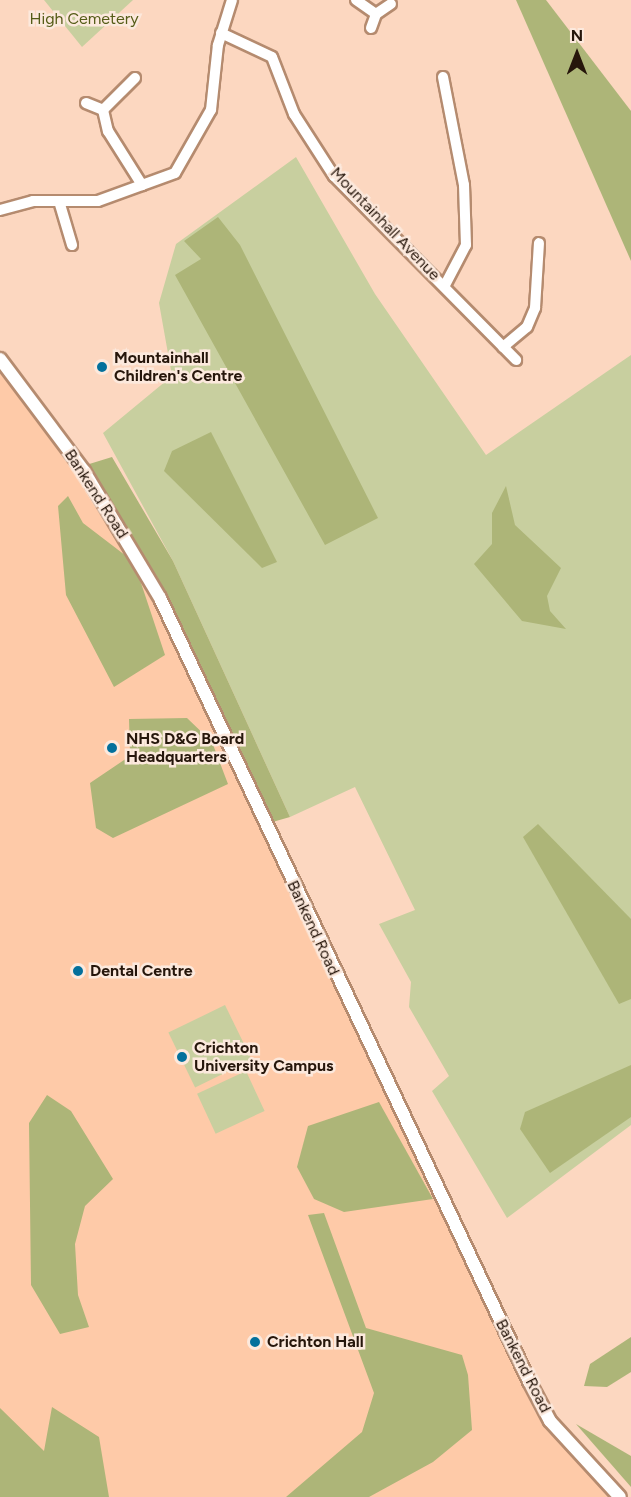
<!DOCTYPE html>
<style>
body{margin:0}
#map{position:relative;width:631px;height:1497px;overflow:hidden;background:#fcd7c0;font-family:Figtree,sans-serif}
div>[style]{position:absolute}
.built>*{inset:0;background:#fecaa8}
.green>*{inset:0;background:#c8cf9f;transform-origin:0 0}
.forest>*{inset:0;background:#adb578}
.roads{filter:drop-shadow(2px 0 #b58b6f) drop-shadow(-2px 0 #b58b6f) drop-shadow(0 2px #b58b6f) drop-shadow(0 -2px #b58b6f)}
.minor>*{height:10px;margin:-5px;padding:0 5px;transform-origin:5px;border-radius:5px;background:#fff}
.tertiary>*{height:12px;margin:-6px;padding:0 6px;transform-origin:6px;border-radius:6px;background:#fff}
.dots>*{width:16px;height:16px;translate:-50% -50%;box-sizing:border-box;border:3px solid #fce9dd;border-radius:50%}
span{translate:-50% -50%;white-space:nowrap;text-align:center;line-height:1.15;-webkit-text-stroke:5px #fce9dd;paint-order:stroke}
.park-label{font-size:16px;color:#555c17}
.street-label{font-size:16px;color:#26160b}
.poi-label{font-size:16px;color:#26160b;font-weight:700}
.left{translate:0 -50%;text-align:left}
.north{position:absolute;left:547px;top:24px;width:60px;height:60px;-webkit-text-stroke:4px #fce9dd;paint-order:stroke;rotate:0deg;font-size:16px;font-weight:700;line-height:24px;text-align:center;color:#26160b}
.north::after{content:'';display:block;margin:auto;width:21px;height:27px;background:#26160b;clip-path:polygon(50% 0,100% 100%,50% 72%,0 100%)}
</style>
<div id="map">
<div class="built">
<div style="clip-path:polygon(0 362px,96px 500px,145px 586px,535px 1412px,612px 1497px,0 1497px)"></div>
</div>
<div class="green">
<div style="clip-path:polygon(44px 0,133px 0,82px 47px)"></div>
<div style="clip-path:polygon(296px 157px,375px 294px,486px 455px,631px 355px,631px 1125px,507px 1218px,432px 1091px,449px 1076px,409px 1007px,411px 982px,379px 924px,415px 910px,355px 787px,290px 817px,173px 561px,103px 433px,172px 376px,159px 303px,176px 244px)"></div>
<div style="left:225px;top:1005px;width:61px;height:63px;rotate:64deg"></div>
<div style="left:246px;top:1071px;width:44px;height:54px;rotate:65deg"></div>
</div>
<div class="forest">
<div style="clip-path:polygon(516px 0,546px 0,631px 111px,631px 261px)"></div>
<div style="clip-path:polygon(218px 217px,240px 245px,378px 518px,325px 545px,175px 275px,201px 259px,184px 241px)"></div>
<div style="clip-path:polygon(211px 432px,277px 562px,262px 568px,164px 471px,172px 451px)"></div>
<div style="clip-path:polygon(112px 457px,173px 561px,290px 817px,269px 823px,157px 577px,86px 465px)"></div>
<div style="clip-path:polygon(506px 486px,515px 525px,561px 568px,547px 596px,550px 611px,566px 629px,522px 621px,474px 564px,492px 544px,492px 513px)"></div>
<div style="clip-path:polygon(68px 496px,83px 523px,134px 562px,165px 655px,114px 687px,66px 595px,58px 506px)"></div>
<div style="clip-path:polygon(187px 718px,212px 742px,228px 784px,113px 838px,96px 828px,90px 783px,130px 756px,129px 719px)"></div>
<div style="clip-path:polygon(538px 824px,631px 919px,631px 999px,619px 1004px,523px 837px)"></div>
<div style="clip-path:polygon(631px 1065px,631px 1117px,550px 1173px,520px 1129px,525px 1112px)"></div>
<div style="clip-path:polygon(47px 1095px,71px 1111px,113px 1179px,85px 1206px,75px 1244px,78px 1295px,89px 1327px,60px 1334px,31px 1285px,29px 1123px)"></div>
<div style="clip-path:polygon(379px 1102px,433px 1199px,344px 1212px,314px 1199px,297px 1167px,308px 1126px)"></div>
<div style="clip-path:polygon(324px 1213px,366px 1328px,462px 1355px,468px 1375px,472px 1430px,433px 1462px,369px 1497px,286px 1497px,362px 1432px,374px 1393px,308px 1215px)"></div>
<div style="clip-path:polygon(631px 1337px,631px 1372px,607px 1387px,584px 1386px,590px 1364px)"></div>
<div style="clip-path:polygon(52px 1407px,99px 1437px,109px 1497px,0 1497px,0 1408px,44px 1451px)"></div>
<div style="clip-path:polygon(576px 1424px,631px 1456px,631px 1487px)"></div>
</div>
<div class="roads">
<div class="minor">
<div style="left:356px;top:0;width:24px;rotate:35deg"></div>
<div style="left:371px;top:28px;width:15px;rotate:-70deg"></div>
<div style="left:376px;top:14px;width:18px;rotate:-34deg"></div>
<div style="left:221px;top:33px;width:56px;rotate:25.2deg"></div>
<div style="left:272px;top:57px;width:61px;rotate:68.9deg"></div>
<div style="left:294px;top:114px;width:74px;rotate:57.2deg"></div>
<div style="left:334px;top:176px;width:259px;rotate:45.3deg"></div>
<div style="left:443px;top:77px;width:110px;rotate:79deg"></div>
<div style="left:464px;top:185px;width:60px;rotate:88.1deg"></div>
<div style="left:466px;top:245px;width:45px;rotate:117.7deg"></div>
<div style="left:135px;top:78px;width:45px;rotate:135deg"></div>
<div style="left:103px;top:110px;width:22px;rotate:77deg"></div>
<div style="left:108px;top:131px;width:64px;rotate:57.8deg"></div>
<div style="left:86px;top:103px;width:18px;rotate:22deg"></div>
<div style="left:59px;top:201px;width:46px;rotate:73.5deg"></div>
<div style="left:0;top:210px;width:34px;rotate:-15deg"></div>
<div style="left:33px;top:201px;width:65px"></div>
<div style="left:98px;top:201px;width:82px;rotate:-20deg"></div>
<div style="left:175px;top:173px;width:73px;rotate:-60.3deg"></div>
<div style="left:211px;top:110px;width:65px;rotate:-83.9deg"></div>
<div style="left:218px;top:45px;width:47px;rotate:-72.7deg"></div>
<div style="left:503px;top:347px;width:31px;rotate:-40deg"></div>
<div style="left:527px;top:327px;width:21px;rotate:-67deg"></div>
<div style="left:535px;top:308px;width:65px;rotate:-86.5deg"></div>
</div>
<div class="tertiary">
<div style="left:0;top:359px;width:140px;rotate:53.1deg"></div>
<div style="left:84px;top:471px;width:148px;rotate:59.1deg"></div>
<div style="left:160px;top:598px;width:866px;rotate:64.77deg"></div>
<div style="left:529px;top:1381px;width:45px;rotate:62.3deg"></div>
<div style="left:550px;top:1421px;width:103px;rotate:47.4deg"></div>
</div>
</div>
<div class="dots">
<div style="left:102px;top:367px;background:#03709c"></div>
<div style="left:112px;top:748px;background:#03709c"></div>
<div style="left:78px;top:971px;background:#03709c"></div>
<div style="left:182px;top:1057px;background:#03709c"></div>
<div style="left:255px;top:1342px;background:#03709c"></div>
</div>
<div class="park-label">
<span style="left:84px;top:19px">High Cemetery</span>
</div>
<div class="street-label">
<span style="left:385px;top:224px;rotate:46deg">Mountainhall Avenue</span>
<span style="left:96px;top:494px;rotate:57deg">Bankend Road</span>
<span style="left:313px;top:928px;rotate:65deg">Bankend Road</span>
<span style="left:523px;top:1366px;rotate:63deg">Bankend Road</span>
</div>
<div class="poi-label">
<span class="left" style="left:114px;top:367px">Mountainhall<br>Children's Centre</span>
<span class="left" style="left:126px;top:748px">NHS D&amp;G Board<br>Headquarters</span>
<span class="left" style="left:90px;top:971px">Dental Centre</span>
<span class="left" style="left:194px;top:1057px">Crichton<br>University Campus</span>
<span class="left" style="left:267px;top:1342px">Crichton Hall</span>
</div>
<div class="north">N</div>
</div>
